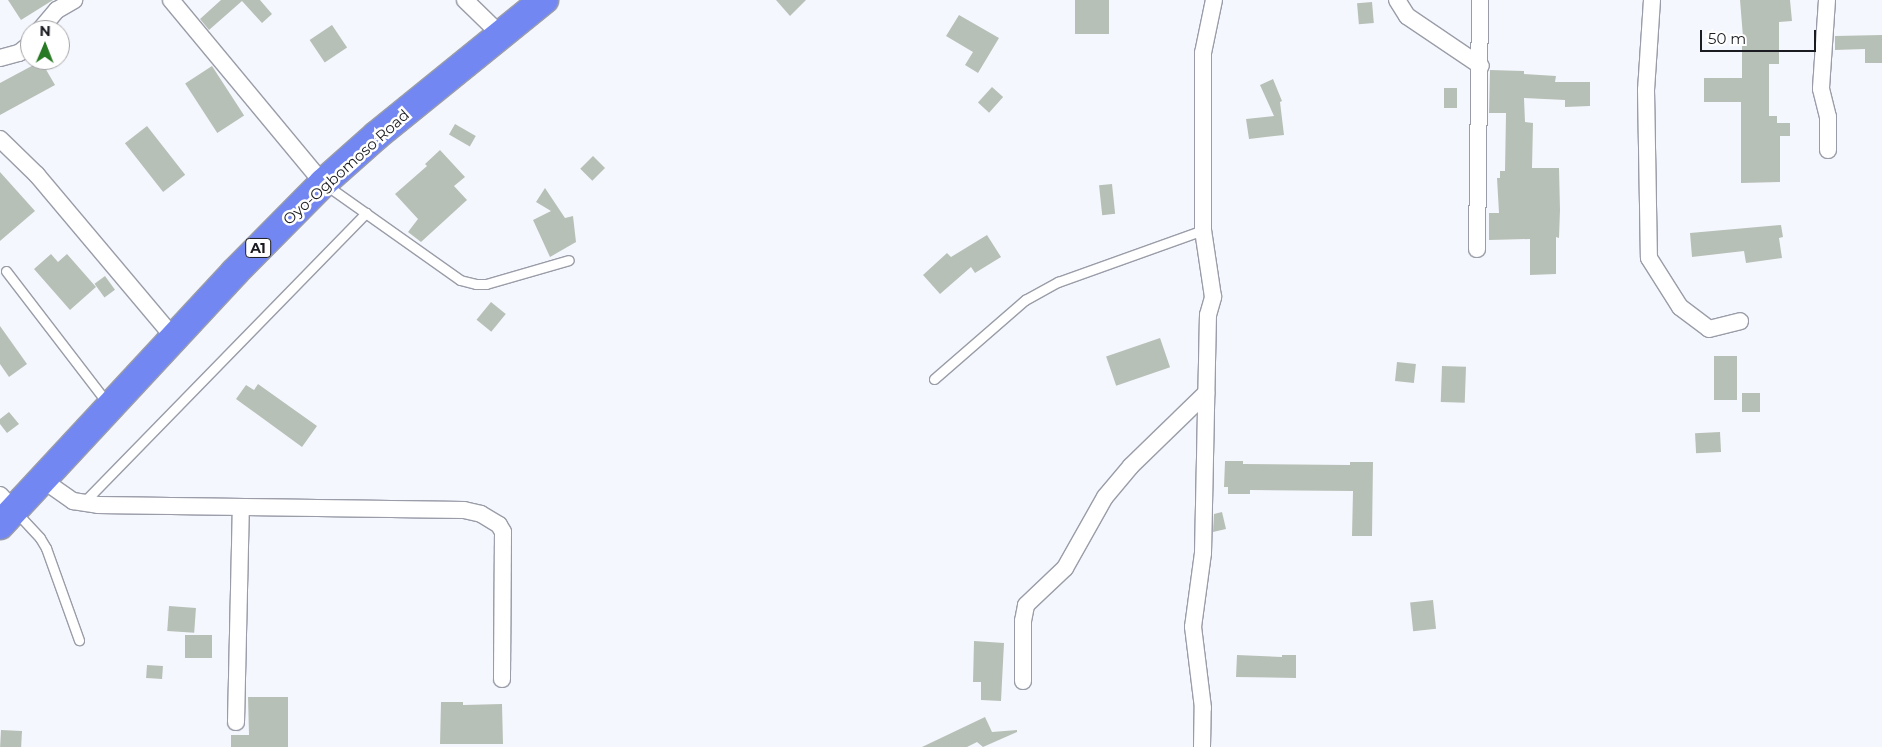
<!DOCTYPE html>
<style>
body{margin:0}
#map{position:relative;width:1882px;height:747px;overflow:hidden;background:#f5f7fe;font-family:Montserrat,sans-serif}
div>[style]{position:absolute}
.building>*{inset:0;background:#b7c0b6;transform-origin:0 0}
.roads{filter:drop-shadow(1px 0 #9a9da8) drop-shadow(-1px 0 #9a9da8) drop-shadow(0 1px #9a9da8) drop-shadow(0 -1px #9a9da8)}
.lane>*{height:9px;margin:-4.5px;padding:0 4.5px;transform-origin:4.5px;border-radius:4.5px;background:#fff}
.street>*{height:16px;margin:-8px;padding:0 8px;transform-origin:8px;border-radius:8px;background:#fff}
.highway>*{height:28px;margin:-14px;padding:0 14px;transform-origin:14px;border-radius:14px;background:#7287f1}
span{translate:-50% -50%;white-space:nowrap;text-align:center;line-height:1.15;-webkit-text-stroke:5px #fff;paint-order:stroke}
.shield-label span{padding:1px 4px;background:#fff;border:1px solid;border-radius:4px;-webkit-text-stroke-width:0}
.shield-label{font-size:14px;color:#1b1c21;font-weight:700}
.street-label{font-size:15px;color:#1b1c21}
.north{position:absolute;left:20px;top:20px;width:50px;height:50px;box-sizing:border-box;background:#fff;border:1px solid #a4a4a6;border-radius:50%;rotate:1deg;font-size:14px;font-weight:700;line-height:20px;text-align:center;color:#1b1c21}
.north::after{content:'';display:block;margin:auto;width:18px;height:22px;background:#277923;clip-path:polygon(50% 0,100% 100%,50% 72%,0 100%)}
.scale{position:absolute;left:1700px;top:30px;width:116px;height:22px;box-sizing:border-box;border:2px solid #1b1c21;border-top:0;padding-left:6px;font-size:15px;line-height:18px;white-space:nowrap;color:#1b1c21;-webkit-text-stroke:4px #fff;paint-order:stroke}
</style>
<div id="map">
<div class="building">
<div style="clip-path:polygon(8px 0,53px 0,21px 20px)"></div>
<div style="clip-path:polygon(221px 0,260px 0,272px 14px,262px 23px,242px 1px,209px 30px,200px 19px)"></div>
<div style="clip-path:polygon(776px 0,806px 0,790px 16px)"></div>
<div style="left:1075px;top:0;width:34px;height:34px"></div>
<div style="clip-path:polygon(1740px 0,1790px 0,1792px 21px,1779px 22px,1779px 64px,1769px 64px,1769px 116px,1777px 116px,1777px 123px,1790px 123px,1790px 136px,1780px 136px,1780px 182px,1741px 183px,1741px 102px,1704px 102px,1704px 78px,1742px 78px,1742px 37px,1743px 37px)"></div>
<div style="left:1372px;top:2px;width:21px;height:15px;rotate:85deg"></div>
<div style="clip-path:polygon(959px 15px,999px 38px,978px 73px,965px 65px,973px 52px,946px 36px)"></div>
<div style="left:332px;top:25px;width:27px;height:27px;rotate:56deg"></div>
<div style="clip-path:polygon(1882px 35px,1882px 63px,1865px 63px,1865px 49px,1835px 50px,1835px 36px)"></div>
<div style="clip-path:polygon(41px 61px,55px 85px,0 115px,0 83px)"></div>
<div style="left:212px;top:66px;width:59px;height:32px;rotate:57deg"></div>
<div style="clip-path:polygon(1490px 70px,1524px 71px,1524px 74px,1556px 76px,1555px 82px,1590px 82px,1590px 106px,1565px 107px,1565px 100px,1524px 98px,1525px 122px,1533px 123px,1532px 168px,1559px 168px,1560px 210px,1559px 238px,1556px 237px,1556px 274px,1530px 275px,1530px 239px,1489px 240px,1489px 213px,1499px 213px,1497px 178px,1500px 178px,1500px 171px,1505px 171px,1506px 113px,1489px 113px)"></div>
<div style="clip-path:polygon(1273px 79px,1282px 101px,1280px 102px,1284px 135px,1249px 139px,1246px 119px,1274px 116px,1260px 85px)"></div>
<div style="left:992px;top:87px;width:15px;height:21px;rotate:42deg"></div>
<div style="left:1444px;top:88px;width:13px;height:20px"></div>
<div style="left:455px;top:124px;width:24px;height:12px;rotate:30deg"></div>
<div style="left:147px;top:126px;width:62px;height:28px;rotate:52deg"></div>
<div style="clip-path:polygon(440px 150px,465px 177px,454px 186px,467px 200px,421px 242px,408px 232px,418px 219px,395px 194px,427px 166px,425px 164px)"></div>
<div style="left:593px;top:156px;width:17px;height:18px;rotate:45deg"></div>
<div style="clip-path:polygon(0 172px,35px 211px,0 241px)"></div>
<div style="left:1112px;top:184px;width:30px;height:13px;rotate:84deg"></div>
<div style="clip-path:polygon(545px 188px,565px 218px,573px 216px,576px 242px,550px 257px,533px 220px,551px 211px,536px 202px)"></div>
<div style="clip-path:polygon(1781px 225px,1783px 237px,1779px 238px,1782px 258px,1746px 263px,1744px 251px,1692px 257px,1690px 233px)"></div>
<div style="clip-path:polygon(987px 235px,1001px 257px,975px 273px,971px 267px,940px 294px,923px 275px,947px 253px,951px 257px)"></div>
<div style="clip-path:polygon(51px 254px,58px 262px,67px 254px,96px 287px,70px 310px,34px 269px)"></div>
<div style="left:105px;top:276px;width:17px;height:13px;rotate:54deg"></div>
<div style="left:491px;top:302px;width:19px;height:23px;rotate:39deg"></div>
<div style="clip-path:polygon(0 326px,27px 364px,9px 377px,0 364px)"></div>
<div style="left:1160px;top:338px;width:31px;height:57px;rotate:71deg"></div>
<div style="left:1714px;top:356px;width:23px;height:44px"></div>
<div style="left:1397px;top:362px;width:19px;height:19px;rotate:6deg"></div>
<div style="left:1442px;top:366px;width:24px;height:36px;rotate:2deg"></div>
<div style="clip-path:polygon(258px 384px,317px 426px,302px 447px,236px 399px,246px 385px,254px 390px)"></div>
<div style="left:1760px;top:393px;width:19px;height:18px;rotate:90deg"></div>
<div style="clip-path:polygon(9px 412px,19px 424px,7px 433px,0 424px,0 419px)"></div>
<div style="left:1720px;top:432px;width:20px;height:25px;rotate:87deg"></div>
<div style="clip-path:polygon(1225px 461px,1243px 461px,1243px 464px,1350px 465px,1350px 462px,1373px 462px,1372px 536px,1352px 536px,1353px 491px,1250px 490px,1250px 494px,1228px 494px,1228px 487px,1224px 487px)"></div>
<div style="clip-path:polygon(1222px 512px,1226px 529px,1213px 532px,1214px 514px)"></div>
<div style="left:1433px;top:600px;width:29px;height:23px;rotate:84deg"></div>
<div style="left:169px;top:606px;width:27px;height:25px;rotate:4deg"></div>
<div style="left:212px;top:635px;width:23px;height:27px;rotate:90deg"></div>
<div style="clip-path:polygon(974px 641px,1004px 643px,1001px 701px,981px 700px,981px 682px,973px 682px)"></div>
<div style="clip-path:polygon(1237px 655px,1282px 657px,1282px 655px,1296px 655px,1296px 678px,1236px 677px)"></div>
<div style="left:147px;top:665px;width:16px;height:13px;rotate:4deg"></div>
<div style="clip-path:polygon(248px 697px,288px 697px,288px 747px,231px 747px,231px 735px,249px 735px)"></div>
<div style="clip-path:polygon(441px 702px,463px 702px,463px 705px,502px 704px,503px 744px,440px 744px)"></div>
<div style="clip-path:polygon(985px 717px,992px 732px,1017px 730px,1017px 732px,983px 747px,977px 742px,967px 747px,922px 747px)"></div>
<div style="left:1px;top:730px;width:21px;height:17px;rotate:3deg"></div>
</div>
<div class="roads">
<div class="lane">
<div style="left:326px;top:185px;width:164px;rotate:35.3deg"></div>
<div style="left:460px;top:280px;width:16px;rotate:14deg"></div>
<div style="left:476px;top:284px;width:10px"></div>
<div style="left:486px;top:284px;width:86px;rotate:-16.1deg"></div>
<div style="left:6px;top:271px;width:168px;rotate:52.5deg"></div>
<div style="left:934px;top:379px;width:121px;rotate:-41deg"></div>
<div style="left:1025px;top:300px;width:38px;rotate:-29deg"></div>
<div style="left:1058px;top:282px;width:154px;rotate:-19.7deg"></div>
<div style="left:82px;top:504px;width:407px;rotate:-45.7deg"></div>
<div style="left:16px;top:512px;width:35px;rotate:47deg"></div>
<div style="left:40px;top:538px;width:12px;rotate:59deg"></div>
<div style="left:46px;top:548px;width:98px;rotate:70.3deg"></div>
</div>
<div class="street">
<div style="left:171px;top:0;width:238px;rotate:50.3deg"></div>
<div style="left:465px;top:0;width:50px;rotate:44.2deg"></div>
<div style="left:1397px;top:0;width:19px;rotate:58deg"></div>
<div style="left:1407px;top:16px;width:89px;rotate:34deg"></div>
<div style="left:1652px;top:0;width:90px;rotate:93.8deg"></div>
<div style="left:1646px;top:90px;width:168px;rotate:89deg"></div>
<div style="left:1649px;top:258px;width:58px;rotate:57.7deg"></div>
<div style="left:1680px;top:307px;width:36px;rotate:37deg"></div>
<div style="left:1709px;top:329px;width:32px;rotate:-14deg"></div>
<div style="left:1827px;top:0;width:89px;rotate:93.9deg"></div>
<div style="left:1821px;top:89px;width:29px;rotate:76deg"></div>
<div style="left:1828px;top:117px;width:33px;rotate:90deg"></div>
<div style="left:40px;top:30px;width:26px;rotate:-50deg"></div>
<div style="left:57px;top:10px;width:20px;rotate:-30deg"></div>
<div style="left:0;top:58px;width:20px;rotate:-15deg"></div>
<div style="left:19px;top:53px;width:14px;rotate:-39deg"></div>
<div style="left:0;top:139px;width:52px;rotate:44.2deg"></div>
<div style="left:37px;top:175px;width:214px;rotate:49.9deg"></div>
<div style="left:1477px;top:249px;width:249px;rotate:-89.3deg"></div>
<div style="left:43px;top:480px;width:37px;rotate:35deg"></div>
<div style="left:73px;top:501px;width:25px;rotate:9deg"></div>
<div style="left:98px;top:505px;width:366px;rotate:0.8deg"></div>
<div style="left:464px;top:510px;width:17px;rotate:13deg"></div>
<div style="left:481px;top:514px;width:21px;rotate:31deg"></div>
<div style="left:499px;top:525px;width:8px;rotate:60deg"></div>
<div style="left:503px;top:532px;width:147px;rotate:90.4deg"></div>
<div style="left:0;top:495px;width:21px;rotate:47deg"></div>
<div style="left:1023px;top:681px;width:60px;rotate:-90deg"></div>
<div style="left:1023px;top:621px;width:16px;rotate:-79deg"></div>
<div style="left:1026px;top:605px;width:54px;rotate:-43.5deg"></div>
<div style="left:1065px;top:568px;width:81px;rotate:-60.6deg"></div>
<div style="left:1105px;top:497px;width:40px;rotate:-50deg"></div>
<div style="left:1131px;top:466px;width:105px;rotate:-44.2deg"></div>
<div style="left:236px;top:722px;width:215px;rotate:-88.7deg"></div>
<div style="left:1202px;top:747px;width:39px;rotate:-89deg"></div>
<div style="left:1203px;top:708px;width:82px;rotate:-97deg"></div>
<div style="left:1193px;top:627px;width:75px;rotate:-82.3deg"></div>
<div style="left:1203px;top:553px;width:238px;rotate:-88.8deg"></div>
<div style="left:1208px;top:315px;width:19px;rotate:-74deg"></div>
<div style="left:1213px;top:297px;width:68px;rotate:-98.5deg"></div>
<div style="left:1203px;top:230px;width:177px;rotate:-90deg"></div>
<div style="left:1203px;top:53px;width:54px;rotate:-78.3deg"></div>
</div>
<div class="highway">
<div style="left:0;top:525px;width:344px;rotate:-47.1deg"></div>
<div style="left:234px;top:273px;width:127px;rotate:-45.3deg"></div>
<div style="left:323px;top:183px;width:72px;rotate:-41.6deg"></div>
<div style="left:377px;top:135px;width:215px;rotate:-39deg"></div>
</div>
</div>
<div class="shield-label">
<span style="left:258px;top:248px">A1</span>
</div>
<div class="street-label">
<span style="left:346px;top:167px;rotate:-42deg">Oyo-Ogbomoso Road</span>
</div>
<div class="north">N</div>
<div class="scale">50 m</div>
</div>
